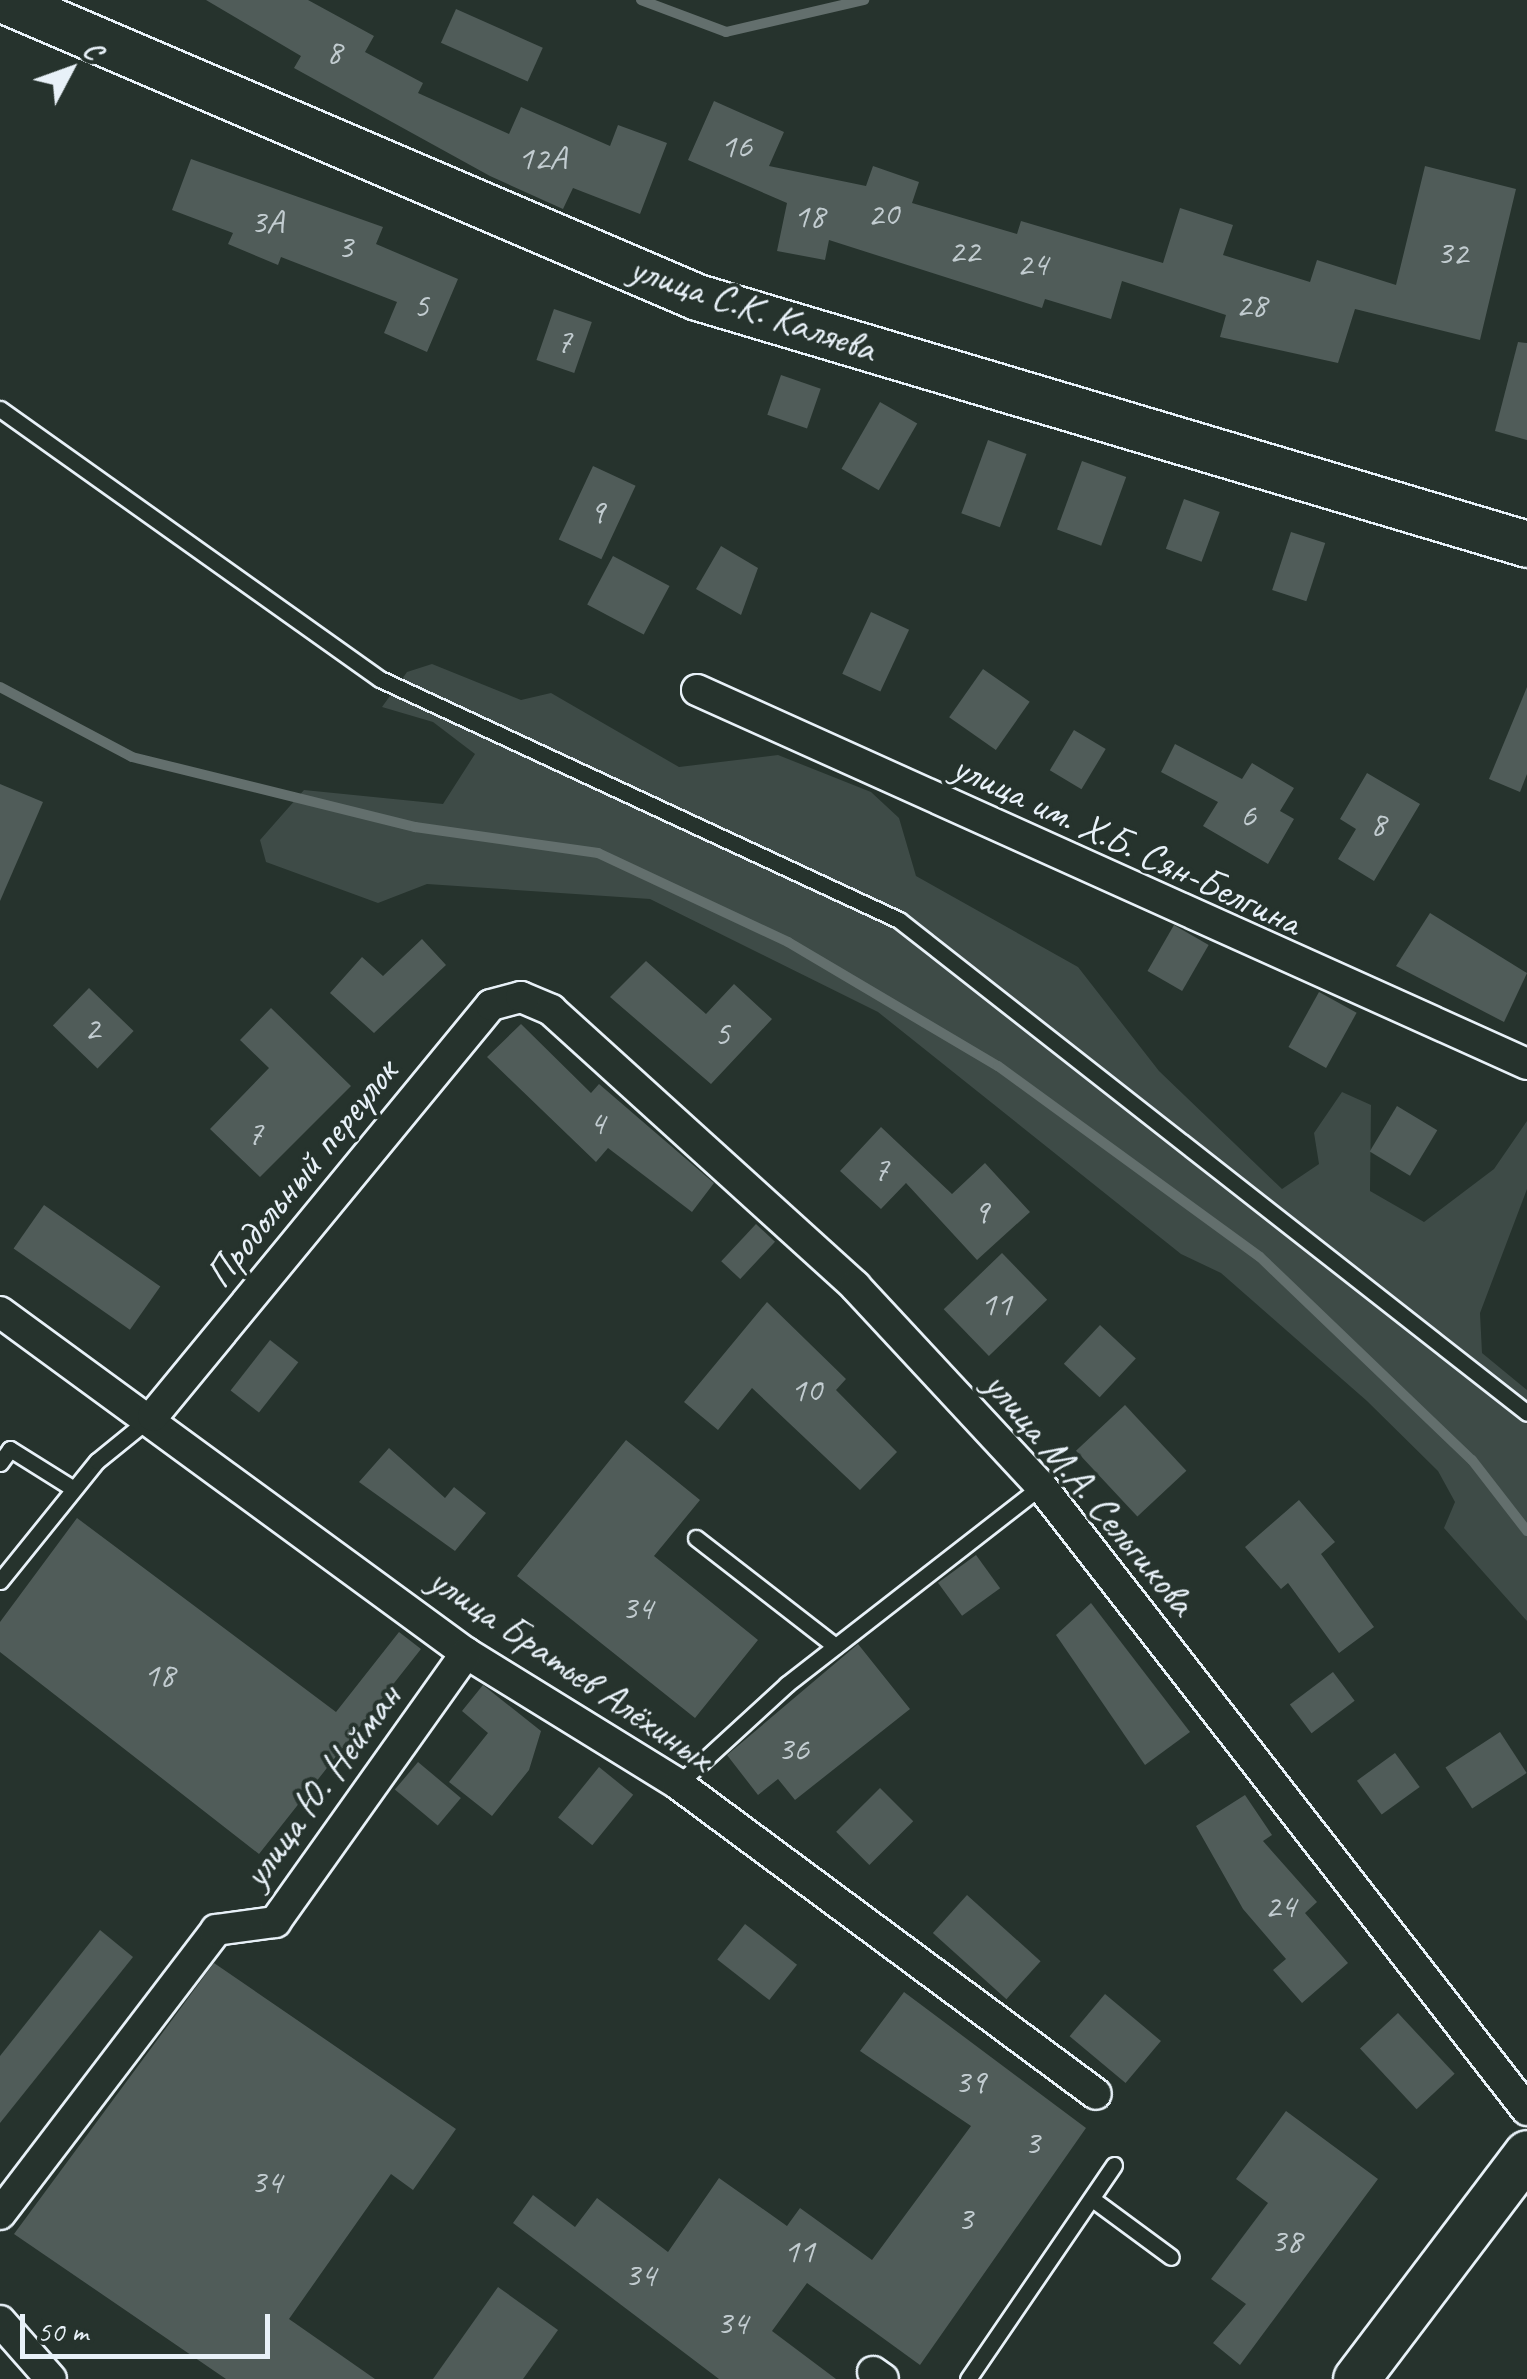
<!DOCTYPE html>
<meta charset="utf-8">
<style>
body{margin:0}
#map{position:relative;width:1527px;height:2379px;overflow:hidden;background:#26332d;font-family:Caveat,sans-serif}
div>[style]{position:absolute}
.green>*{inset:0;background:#3e4b47}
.stream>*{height:10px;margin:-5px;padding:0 5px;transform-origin:5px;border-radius:5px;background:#636f6d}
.building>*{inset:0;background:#505c59;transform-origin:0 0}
.roads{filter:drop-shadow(2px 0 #e8f1f8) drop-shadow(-2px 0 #e8f1f8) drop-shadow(0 2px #e8f1f8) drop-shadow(0 -2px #e8f1f8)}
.lane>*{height:15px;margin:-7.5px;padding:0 7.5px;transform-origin:7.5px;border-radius:7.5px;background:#26332d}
.street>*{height:30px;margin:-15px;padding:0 15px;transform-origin:15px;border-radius:15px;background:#26332d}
.secondary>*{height:45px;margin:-22.5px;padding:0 22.5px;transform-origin:22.5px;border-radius:22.5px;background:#26332d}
span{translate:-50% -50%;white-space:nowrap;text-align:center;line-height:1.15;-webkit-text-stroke:8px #26332d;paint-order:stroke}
.number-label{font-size:35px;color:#c2ccd0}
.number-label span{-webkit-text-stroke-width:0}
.street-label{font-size:40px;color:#e8f1f8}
.north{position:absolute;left:20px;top:20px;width:100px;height:100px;-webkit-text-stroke:8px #26332d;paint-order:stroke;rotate:49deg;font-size:28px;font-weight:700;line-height:40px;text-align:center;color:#e8f1f8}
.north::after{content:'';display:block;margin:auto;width:35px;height:45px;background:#e8f1f8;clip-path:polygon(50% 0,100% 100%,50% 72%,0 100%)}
.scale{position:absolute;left:20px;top:2314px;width:250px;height:45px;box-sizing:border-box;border:5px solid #e8f1f8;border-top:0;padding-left:12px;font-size:30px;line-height:35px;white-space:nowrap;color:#e8f1f8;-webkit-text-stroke:8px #26332d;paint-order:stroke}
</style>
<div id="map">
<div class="green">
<div style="clip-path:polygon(432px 664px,521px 700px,551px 693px,679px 767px,778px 755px,871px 792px,899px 818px,916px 876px,1078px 967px,1159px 1071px,1282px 1189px,1319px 1164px,1314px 1133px,1342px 1092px,1371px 1105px,1370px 1191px,1424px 1222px,1494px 1169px,1527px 1121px,1527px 1189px,1480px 1313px,1482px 1353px,1527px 1390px,1527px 1621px,1444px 1528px,1455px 1502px,1438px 1471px,1367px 1401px,1221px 1273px,1181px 1254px,878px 1012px,650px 899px,427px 884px,378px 903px,266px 862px,260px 840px,304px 790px,443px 804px,475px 754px,433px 722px,382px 707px,407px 672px)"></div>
</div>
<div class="stream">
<div style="left:641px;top:0;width:91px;rotate:20.6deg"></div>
<div style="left:726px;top:32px;width:142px;rotate:-13.1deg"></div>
<div style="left:0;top:687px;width:149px;rotate:27.9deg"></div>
<div style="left:132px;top:757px;width:292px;rotate:13.9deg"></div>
<div style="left:415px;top:827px;width:185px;rotate:8.1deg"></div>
<div style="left:598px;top:853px;width:210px;rotate:25.1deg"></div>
<div style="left:788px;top:942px;width:244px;rotate:30.6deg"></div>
<div style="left:998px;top:1066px;width:324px;rotate:36.1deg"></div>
<div style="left:1260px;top:1257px;width:294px;rotate:43.8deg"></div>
<div style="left:1472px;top:1460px;width:90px;rotate:52.2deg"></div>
</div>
<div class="building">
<div style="clip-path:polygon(206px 0,308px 0,374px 36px,365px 52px,423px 83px,418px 93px,509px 134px,521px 107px,610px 146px,618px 125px,667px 143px,640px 214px,573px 188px,563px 209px,490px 176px,294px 68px,301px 56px)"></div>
<div style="left:456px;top:9px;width:95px;height:37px;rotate:24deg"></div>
<div style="clip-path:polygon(714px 101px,784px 132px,769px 166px,866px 186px,873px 166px,919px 182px,912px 203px,1017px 234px,1021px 221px,1163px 263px,1180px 208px,1233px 225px,1223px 255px,1310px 282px,1317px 260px,1396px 285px,1425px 166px,1516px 189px,1480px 340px,1355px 309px,1338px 363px,1220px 337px,1226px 315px,1122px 281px,1111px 319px,1045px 299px,1042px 308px,829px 240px,825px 260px,777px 251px,787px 203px,688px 160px)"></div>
<div style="clip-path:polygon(191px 159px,383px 227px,376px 244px,458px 279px,427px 352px,384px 333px,397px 302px,281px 257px,278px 265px,228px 244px,233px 233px,172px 210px)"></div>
<div style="left:554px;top:309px;width:40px;height:54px;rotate:19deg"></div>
<div style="clip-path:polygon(1518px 342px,1527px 343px,1527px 440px,1495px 431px)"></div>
<div style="left:781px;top:375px;width:42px;height:42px;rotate:19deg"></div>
<div style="left:880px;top:402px;width:43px;height:77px;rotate:30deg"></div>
<div style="left:988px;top:440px;width:41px;height:78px;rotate:20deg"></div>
<div style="left:1082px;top:461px;width:47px;height:73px;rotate:20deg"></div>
<div style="left:593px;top:466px;width:47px;height:81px;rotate:25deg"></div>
<div style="left:1184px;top:499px;width:38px;height:53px;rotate:20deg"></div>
<div style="left:1291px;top:532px;width:36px;height:61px;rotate:18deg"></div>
<div style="clip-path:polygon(721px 546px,758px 568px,741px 615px,696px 589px)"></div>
<div style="left:613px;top:556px;width:64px;height:55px;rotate:28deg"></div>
<div style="left:871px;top:612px;width:42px;height:68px;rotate:25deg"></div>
<div style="left:983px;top:669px;width:57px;height:59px;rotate:35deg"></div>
<div style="clip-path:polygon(1527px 687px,1527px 774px,1520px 792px,1489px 779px)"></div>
<div style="left:1074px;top:730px;width:37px;height:47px;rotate:31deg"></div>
<div style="clip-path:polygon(1175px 744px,1242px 779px,1252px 763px,1294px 788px,1280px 811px,1294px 819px,1268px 864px,1203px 826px,1218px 802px,1161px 772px)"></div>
<div style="clip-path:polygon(1367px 773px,1420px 804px,1374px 881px,1338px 859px,1356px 829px,1340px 819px)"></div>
<div style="clip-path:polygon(0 784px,43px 802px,0 901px)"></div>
<div style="clip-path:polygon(1430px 913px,1527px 973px,1504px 1022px,1396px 966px)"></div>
<div style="left:1174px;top:925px;width:40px;height:53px;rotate:30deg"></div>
<div style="clip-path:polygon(422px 939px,446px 965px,374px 1033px,330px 993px,362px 957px,383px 976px)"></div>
<div style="clip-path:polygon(646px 961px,706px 1014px,734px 984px,772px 1019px,711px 1084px,610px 997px)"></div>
<div style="left:89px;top:988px;width:62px;height:52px;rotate:44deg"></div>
<div style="left:1319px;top:992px;width:43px;height:63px;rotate:29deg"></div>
<div style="clip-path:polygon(271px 1008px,351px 1086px,260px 1177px,210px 1129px,269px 1068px,240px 1040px)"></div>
<div style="clip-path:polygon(521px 1024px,591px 1093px,599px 1084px,714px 1183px,692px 1212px,608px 1148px,596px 1162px,487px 1057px)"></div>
<div style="left:1397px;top:1106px;width:47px;height:53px;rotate:31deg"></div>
<div style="clip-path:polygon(881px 1127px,952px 1194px,985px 1163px,1030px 1212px,977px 1260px,906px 1183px,881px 1209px,840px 1171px)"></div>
<div style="left:44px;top:1205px;width:142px;height:53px;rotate:35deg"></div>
<div style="left:756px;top:1224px;width:26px;height:51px;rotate:43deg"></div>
<div style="left:1002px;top:1253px;width:65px;height:81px;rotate:46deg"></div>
<div style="clip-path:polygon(767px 1302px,846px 1379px,836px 1390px,897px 1452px,860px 1490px,752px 1388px,718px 1430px,684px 1402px)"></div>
<div style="left:1100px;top:1325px;width:49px;height:53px;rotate:43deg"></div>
<div style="left:270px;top:1340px;width:36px;height:64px;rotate:38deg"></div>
<div style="left:1125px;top:1405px;width:90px;height:67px;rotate:47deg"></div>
<div style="clip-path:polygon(626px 1440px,700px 1500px,654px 1556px,758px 1640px,695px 1718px,517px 1576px)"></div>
<div style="clip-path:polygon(389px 1448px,445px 1498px,454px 1487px,486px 1513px,455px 1551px,359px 1482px)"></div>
<div style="clip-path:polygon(1299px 1500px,1335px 1542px,1321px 1554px,1374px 1627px,1339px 1653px,1288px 1583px,1281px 1589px,1245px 1547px)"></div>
<div style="clip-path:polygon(77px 1518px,336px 1712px,399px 1632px,421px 1649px,259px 1854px,0 1652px,0 1622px)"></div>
<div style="left:976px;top:1555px;width:41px;height:47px;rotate:54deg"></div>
<div style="clip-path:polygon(1091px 1603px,1190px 1732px,1145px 1765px,1056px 1635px)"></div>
<div style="clip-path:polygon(858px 1644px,910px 1709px,795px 1800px,778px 1779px,758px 1795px,727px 1755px)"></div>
<div style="left:1333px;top:1672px;width:36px;height:54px;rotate:53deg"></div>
<div style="clip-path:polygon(483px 1685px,541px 1731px,529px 1770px,492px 1816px,449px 1782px,488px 1733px,462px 1711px)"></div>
<div style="left:1500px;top:1732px;width:49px;height:65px;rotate:57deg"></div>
<div style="left:1395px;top:1753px;width:42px;height:47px;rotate:54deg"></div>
<div style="left:418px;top:1762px;width:56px;height:36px;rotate:40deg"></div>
<div style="left:599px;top:1767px;width:44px;height:65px;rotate:39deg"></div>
<div style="left:880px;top:1788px;width:47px;height:62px;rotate:45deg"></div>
<div style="clip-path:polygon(1245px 1795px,1272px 1835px,1263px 1841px,1317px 1902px,1305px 1913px,1348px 1963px,1302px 2003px,1273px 1970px,1286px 1959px,1243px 1909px,1196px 1826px)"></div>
<div style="left:967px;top:1895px;width:99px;height:51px;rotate:42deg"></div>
<div style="left:745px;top:1924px;width:66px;height:45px;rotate:38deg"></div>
<div style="clip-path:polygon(100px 1930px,133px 1957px,0 2123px,0 2056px)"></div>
<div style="clip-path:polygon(214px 1963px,456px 2129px,413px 2190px,391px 2174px,289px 2319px,375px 2379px,226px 2379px,14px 2234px)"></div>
<div style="clip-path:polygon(904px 1992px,1086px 2128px,920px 2365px,807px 2283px,772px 2331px,836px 2379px,719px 2379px,513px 2223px,533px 2195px,575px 2227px,597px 2198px,668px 2252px,719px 2178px,787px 2226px,800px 2208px,872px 2260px,971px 2126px,860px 2051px)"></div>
<div style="left:1105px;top:1994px;width:73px;height:55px;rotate:40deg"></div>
<div style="left:1398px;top:2013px;width:83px;height:52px;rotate:47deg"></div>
<div style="clip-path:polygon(1286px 2111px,1378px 2179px,1240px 2365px,1213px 2343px,1246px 2304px,1211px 2279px,1268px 2203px,1236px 2179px)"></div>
<div style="clip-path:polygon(498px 2287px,558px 2330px,523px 2379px,433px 2379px)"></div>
</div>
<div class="roads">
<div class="lane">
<div style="left:0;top:409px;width:466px;rotate:35.4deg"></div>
<div style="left:380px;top:679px;width:572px;rotate:24.91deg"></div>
<div style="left:899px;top:920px;width:798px;rotate:38.13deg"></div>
<div style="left:0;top:1463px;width:17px;rotate:-54deg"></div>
<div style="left:10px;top:1449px;width:75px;rotate:32deg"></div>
<div style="left:696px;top:1538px;width:176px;rotate:37.8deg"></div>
<div style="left:0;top:1581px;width:154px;rotate:-51.1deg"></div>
<div style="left:97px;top:1461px;width:68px;rotate:-39.1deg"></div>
<div style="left:678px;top:1784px;width:148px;rotate:-42.5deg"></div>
<div style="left:787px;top:1684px;width:322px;rotate:-37.9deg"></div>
<div style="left:1095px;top:2201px;width:94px;rotate:36.4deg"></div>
<div style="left:968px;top:2379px;width:259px;rotate:-55.7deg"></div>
</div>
<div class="street">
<div style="left:697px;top:690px;width:910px;rotate:24.26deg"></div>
<div style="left:0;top:1312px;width:577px;rotate:36.2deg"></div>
<div style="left:466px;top:1653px;width:249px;rotate:31.7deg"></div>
<div style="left:678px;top:1784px;width:520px;rotate:36.56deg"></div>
<div style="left:153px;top:1416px;width:532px;rotate:-50.57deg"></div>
<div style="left:491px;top:1005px;width:31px;rotate:-15deg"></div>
<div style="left:521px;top:997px;width:33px;rotate:23deg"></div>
<div style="left:551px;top:1010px;width:411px;rotate:42.2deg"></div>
<div style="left:855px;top:1286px;width:273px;rotate:47.1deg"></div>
<div style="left:1041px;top:1486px;width:791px;rotate:52.09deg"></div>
<div style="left:0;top:2214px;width:357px;rotate:-52.7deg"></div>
<div style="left:216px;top:1930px;width:60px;rotate:-7.7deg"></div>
<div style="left:275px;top:1922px;width:330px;rotate:-54.6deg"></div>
<div style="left:0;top:2321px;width:77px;rotate:48.7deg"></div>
<div style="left:873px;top:2372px;width:12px;rotate:35deg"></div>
</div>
<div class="secondary">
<div style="left:4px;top:0;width:754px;rotate:23.2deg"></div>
<div style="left:697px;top:297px;width:866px;rotate:16.57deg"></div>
<div style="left:1356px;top:2379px;width:283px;rotate:-52.9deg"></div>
</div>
</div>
<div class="number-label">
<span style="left:334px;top:52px">8</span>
<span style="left:736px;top:146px">16</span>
<span style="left:542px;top:158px">12А</span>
<span style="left:883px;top:214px">20</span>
<span style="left:809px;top:216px">18</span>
<span style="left:267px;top:222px">3А</span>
<span style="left:345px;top:247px">3</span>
<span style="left:964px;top:251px">22</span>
<span style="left:1452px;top:253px">32</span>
<span style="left:1032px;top:264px">24</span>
<span style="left:1251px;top:305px">28</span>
<span style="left:421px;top:306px">5</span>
<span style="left:564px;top:341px">7</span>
<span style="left:597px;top:512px">9</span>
<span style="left:1248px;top:815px">6</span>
<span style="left:1378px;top:824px">8</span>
<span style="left:92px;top:1028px">2</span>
<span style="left:722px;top:1034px">5</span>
<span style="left:597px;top:1123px">4</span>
<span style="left:255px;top:1133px">7</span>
<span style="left:881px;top:1169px">7</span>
<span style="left:981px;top:1212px">9</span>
<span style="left:996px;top:1304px">11</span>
<span style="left:806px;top:1390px">10</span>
<span style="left:637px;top:1608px">34</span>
<span style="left:159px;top:1675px">18</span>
<span style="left:793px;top:1749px">36</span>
<span style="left:1280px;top:1906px">24</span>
<span style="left:970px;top:2082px">39</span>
<span style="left:1032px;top:2143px">3</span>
<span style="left:266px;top:2182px">34</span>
<span style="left:965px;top:2219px">3</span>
<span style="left:1286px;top:2241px">38</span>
<span style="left:799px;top:2251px">11</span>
<span style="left:640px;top:2275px">34</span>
<span style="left:732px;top:2323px">34</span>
</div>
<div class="street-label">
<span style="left:753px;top:308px;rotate:19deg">улица С.К. Каляева</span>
<span style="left:1127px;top:844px;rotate:25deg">улица им. Х.Б. Сян-Белгина</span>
<span style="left:301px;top:1173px;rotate:-51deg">Продольный переулок</span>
<span style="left:1090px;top:1493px;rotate:50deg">улица М.А. Сельгикова</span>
<span style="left:571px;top:1668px;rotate:34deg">улица Братьев Алёхиных</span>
<span style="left:321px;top:1786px;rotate:-54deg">улица Ю. Нейман</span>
</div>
<div class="north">С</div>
<div class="scale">50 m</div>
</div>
